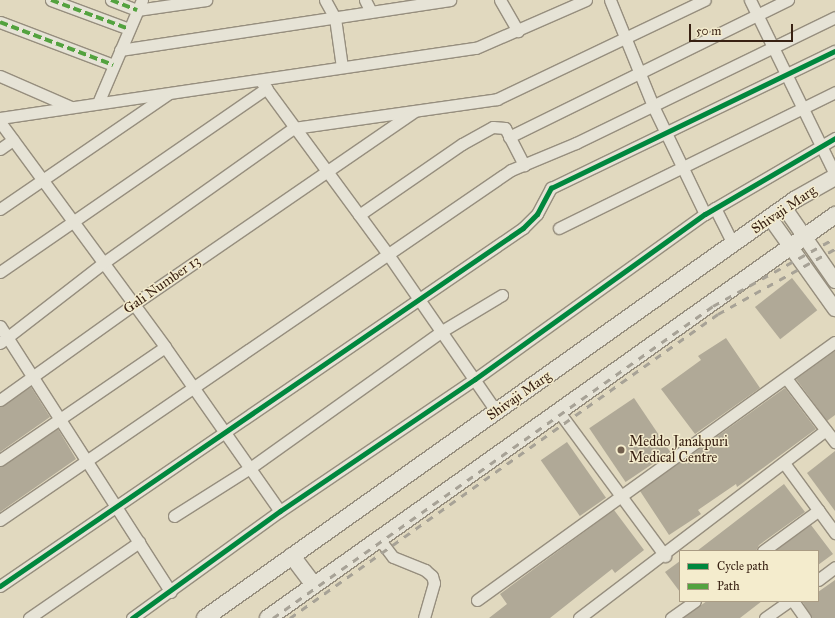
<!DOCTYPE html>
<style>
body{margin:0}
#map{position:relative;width:835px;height:618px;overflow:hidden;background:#e1d9bf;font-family:"IM FELL Great Primer",serif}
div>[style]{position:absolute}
.building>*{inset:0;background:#b0a997;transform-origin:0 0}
.roads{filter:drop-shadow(1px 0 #968e7e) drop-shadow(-1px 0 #968e7e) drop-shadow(0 1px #968e7e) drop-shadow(0 -1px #968e7e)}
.minor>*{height:11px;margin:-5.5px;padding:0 5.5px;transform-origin:5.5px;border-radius:5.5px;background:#e6e3d6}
.tertiary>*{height:14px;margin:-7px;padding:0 7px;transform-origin:7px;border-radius:7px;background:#e6e3d6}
.secondary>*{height:16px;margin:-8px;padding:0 8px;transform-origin:8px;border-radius:8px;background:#e6e3d6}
.rail>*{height:3px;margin-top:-1.5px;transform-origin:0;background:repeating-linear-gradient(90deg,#a7a296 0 7px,transparent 0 14px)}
.quiet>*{height:4px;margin-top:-2px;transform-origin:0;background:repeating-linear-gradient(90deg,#53a23f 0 8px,transparent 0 12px)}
.cycleway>*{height:5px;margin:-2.5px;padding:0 2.5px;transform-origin:2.5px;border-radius:2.5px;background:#00873e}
.dots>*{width:11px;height:11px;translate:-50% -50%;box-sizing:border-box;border:2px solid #f4eccd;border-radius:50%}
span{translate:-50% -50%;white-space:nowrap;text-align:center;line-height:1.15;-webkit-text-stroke:3px #f4eccd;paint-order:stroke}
.street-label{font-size:14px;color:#382113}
.poi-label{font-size:14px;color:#382113}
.left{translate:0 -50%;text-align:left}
.legend{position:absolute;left:679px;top:550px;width:140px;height:52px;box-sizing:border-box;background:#f4eccd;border:1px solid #a99b83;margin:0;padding:5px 7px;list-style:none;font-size:12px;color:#382113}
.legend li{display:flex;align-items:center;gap:8px;height:20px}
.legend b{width:20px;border:1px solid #a99b83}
.scale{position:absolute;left:689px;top:24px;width:104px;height:18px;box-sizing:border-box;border:2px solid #382113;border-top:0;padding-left:5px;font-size:12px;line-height:14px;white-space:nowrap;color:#382113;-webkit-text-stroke:3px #f4eccd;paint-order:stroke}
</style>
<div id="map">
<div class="building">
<div style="left:792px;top:278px;width:41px;height:47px;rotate:52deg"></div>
<div style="clip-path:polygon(726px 338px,760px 388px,695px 434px,661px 389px,701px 360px,698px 356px)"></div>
<div style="clip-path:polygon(835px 351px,835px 415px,827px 421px,796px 379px)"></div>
<div style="clip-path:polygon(31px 387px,50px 417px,0 452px,0 407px)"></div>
<div style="clip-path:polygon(785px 388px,816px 429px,737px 487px,736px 484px,698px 510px,701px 514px,669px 535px,640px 491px)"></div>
<div style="left:634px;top:398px;width:65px;height:54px;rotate:56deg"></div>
<div style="clip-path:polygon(58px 429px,76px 459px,0 512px,0 467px)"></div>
<div style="left:567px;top:442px;width:68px;height:32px;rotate:55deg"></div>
<div style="clip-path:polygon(835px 451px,835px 511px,807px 473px)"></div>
<div style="clip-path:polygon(784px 484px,805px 512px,759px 545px,756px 551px,697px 551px)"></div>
<div style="clip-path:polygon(614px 510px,644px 550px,615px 573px,612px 569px,550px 618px,489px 618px,507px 604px,500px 594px)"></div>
<div style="clip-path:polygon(811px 525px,833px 554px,818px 565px,818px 551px,775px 551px)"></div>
<div style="clip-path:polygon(680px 561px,680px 592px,665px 572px)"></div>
<div style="clip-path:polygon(835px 580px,835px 618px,812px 618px,802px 601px,818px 601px,818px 592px)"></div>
<div style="clip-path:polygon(707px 601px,762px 601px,740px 618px,683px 618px)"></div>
</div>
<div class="roads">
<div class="minor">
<div style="left:51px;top:0;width:83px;rotate:20.4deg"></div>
<div style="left:111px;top:0;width:28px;rotate:21deg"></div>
<div style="left:137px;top:10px;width:70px;rotate:-8.2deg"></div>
<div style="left:325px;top:0;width:21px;rotate:61deg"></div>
<div style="left:335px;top:18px;width:49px;rotate:81.9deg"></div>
<div style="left:365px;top:0;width:13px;rotate:63deg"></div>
<div style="left:500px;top:0;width:36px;rotate:60deg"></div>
<div style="left:610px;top:0;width:114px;rotate:67.9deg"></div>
<div style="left:653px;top:106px;width:120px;rotate:64.3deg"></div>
<div style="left:750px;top:0;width:194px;rotate:64deg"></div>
<div style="left:0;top:22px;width:121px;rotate:20.8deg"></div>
<div style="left:120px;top:50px;width:334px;rotate:-8.6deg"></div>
<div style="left:0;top:76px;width:77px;rotate:23.6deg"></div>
<div style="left:260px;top:80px;width:215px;rotate:53.7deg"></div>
<div style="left:387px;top:253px;width:192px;rotate:55.4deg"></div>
<div style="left:98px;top:103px;width:112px;rotate:-66.9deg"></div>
<div style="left:0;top:118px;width:481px;rotate:-8.4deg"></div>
<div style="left:476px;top:48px;width:120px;rotate:-23.6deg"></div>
<div style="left:0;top:122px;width:279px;rotate:53.7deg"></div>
<div style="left:165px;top:347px;width:200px;rotate:55deg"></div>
<div style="left:509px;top:137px;width:311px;rotate:-26.2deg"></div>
<div style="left:0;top:149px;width:16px;rotate:-35deg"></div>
<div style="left:715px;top:208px;width:40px;rotate:63.4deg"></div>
<div style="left:0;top:209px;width:204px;rotate:-34.4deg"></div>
<div style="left:359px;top:215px;width:125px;rotate:-34.6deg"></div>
<div style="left:462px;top:144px;width:35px;rotate:-29deg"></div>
<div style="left:493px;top:127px;width:12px;rotate:5deg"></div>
<div style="left:505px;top:128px;width:42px;rotate:62.8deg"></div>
<div style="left:559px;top:228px;width:308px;rotate:-26.2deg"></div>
<div style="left:0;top:272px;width:324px;rotate:-34.6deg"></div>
<div style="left:0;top:326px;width:316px;rotate:57.3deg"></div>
<div style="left:0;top:343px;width:130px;rotate:-37.8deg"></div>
<div style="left:103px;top:263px;width:234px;rotate:-35.3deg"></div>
<div style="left:294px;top:128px;width:205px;rotate:-8.1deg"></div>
<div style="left:497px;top:99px;width:230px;rotate:-25.5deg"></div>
<div style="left:786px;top:378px;width:81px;rotate:52.6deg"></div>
<div style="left:0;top:400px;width:165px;rotate:-35.6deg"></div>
<div style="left:134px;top:304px;width:339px;rotate:-34.5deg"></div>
<div style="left:559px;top:412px;width:179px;rotate:53.6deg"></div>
<div style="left:0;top:460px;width:200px;rotate:-34.4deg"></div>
<div style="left:784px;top:463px;width:87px;rotate:53.9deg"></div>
<div style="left:174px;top:516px;width:90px;rotate:-32.3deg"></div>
<div style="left:250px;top:468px;width:236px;rotate:-35.5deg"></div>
<div style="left:442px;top:331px;width:70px;rotate:-31deg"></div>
<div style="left:0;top:520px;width:619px;rotate:-34.41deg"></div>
<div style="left:511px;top:170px;width:70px;rotate:-22.6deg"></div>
<div style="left:576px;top:143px;width:288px;rotate:-25.9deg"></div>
<div style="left:380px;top:540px;width:21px;rotate:53deg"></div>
<div style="left:393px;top:557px;width:35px;rotate:22deg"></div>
<div style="left:425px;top:570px;width:9px;rotate:41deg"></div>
<div style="left:432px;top:576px;width:7px;rotate:74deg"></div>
<div style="left:434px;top:583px;width:36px;rotate:106deg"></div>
<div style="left:763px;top:551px;width:69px;rotate:-36.2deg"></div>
<div style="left:818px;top:580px;width:21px;rotate:-37deg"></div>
<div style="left:0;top:586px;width:634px;rotate:-34.39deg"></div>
<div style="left:523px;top:228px;width:20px;rotate:-45deg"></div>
<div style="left:537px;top:214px;width:30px;rotate:-62deg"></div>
<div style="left:551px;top:188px;width:315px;rotate:-25.8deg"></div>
<div style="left:477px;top:600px;width:441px;rotate:-35.8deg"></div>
<div style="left:793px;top:601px;width:21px;rotate:55deg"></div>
<div style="left:29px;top:618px;width:134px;rotate:-34.6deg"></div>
<div style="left:132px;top:618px;width:183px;rotate:-35.9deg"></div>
<div style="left:280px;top:511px;width:235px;rotate:-34.1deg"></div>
<div style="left:475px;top:379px;width:283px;rotate:-35.7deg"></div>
<div style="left:705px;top:214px;width:151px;rotate:-30.3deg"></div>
<div style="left:579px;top:618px;width:310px;rotate:-37.3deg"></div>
<div style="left:671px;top:618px;width:29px;rotate:-35deg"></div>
<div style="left:765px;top:618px;width:29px;rotate:-35deg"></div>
</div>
<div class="tertiary">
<div style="left:784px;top:207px;width:90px;rotate:55.4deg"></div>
<div style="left:770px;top:218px;width:112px;rotate:54.5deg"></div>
</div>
<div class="secondary">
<div style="left:292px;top:556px;width:36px;rotate:53deg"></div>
<div style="left:205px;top:618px;width:724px;rotate:-35.34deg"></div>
<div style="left:796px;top:199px;width:45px;rotate:-29.4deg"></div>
<div style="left:268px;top:618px;width:696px;rotate:-35.4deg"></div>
</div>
</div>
<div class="rail">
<div style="left:273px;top:618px;width:539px;rotate:-35.34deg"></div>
<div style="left:713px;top:306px;width:140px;rotate:-29.1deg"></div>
<div style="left:290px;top:618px;width:525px;rotate:-35.39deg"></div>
<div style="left:718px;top:314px;width:134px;rotate:-29.1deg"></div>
</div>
<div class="quiet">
<div style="left:51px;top:0;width:83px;rotate:20.4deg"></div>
<div style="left:111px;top:0;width:28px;rotate:21deg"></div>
<div style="left:0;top:22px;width:121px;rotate:20.8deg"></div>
</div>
<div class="cycleway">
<div style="left:0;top:586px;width:634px;rotate:-34.39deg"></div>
<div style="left:523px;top:228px;width:20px;rotate:-45deg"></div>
<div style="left:537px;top:214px;width:30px;rotate:-62deg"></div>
<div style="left:551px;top:188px;width:315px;rotate:-25.8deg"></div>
<div style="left:132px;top:618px;width:183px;rotate:-35.9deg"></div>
<div style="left:280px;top:511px;width:235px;rotate:-34.1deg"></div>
<div style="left:475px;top:379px;width:283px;rotate:-35.7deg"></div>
<div style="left:705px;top:214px;width:151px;rotate:-30.3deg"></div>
</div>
<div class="dots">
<div style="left:621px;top:450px;background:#73614f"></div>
</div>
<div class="street-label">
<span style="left:784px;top:210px;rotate:-34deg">Shivaji Marg</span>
<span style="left:162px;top:285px;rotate:-35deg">Gali Number 13</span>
<span style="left:519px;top:396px;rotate:-35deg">Shivaji Marg</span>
</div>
<div class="poi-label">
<span class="left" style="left:629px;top:450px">Meddo Janakpuri<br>Medical Centre</span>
</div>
<ul class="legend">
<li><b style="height:5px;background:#00873e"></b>Cycle path</li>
<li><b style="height:5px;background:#53a23f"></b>Path</li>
</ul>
<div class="scale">50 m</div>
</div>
